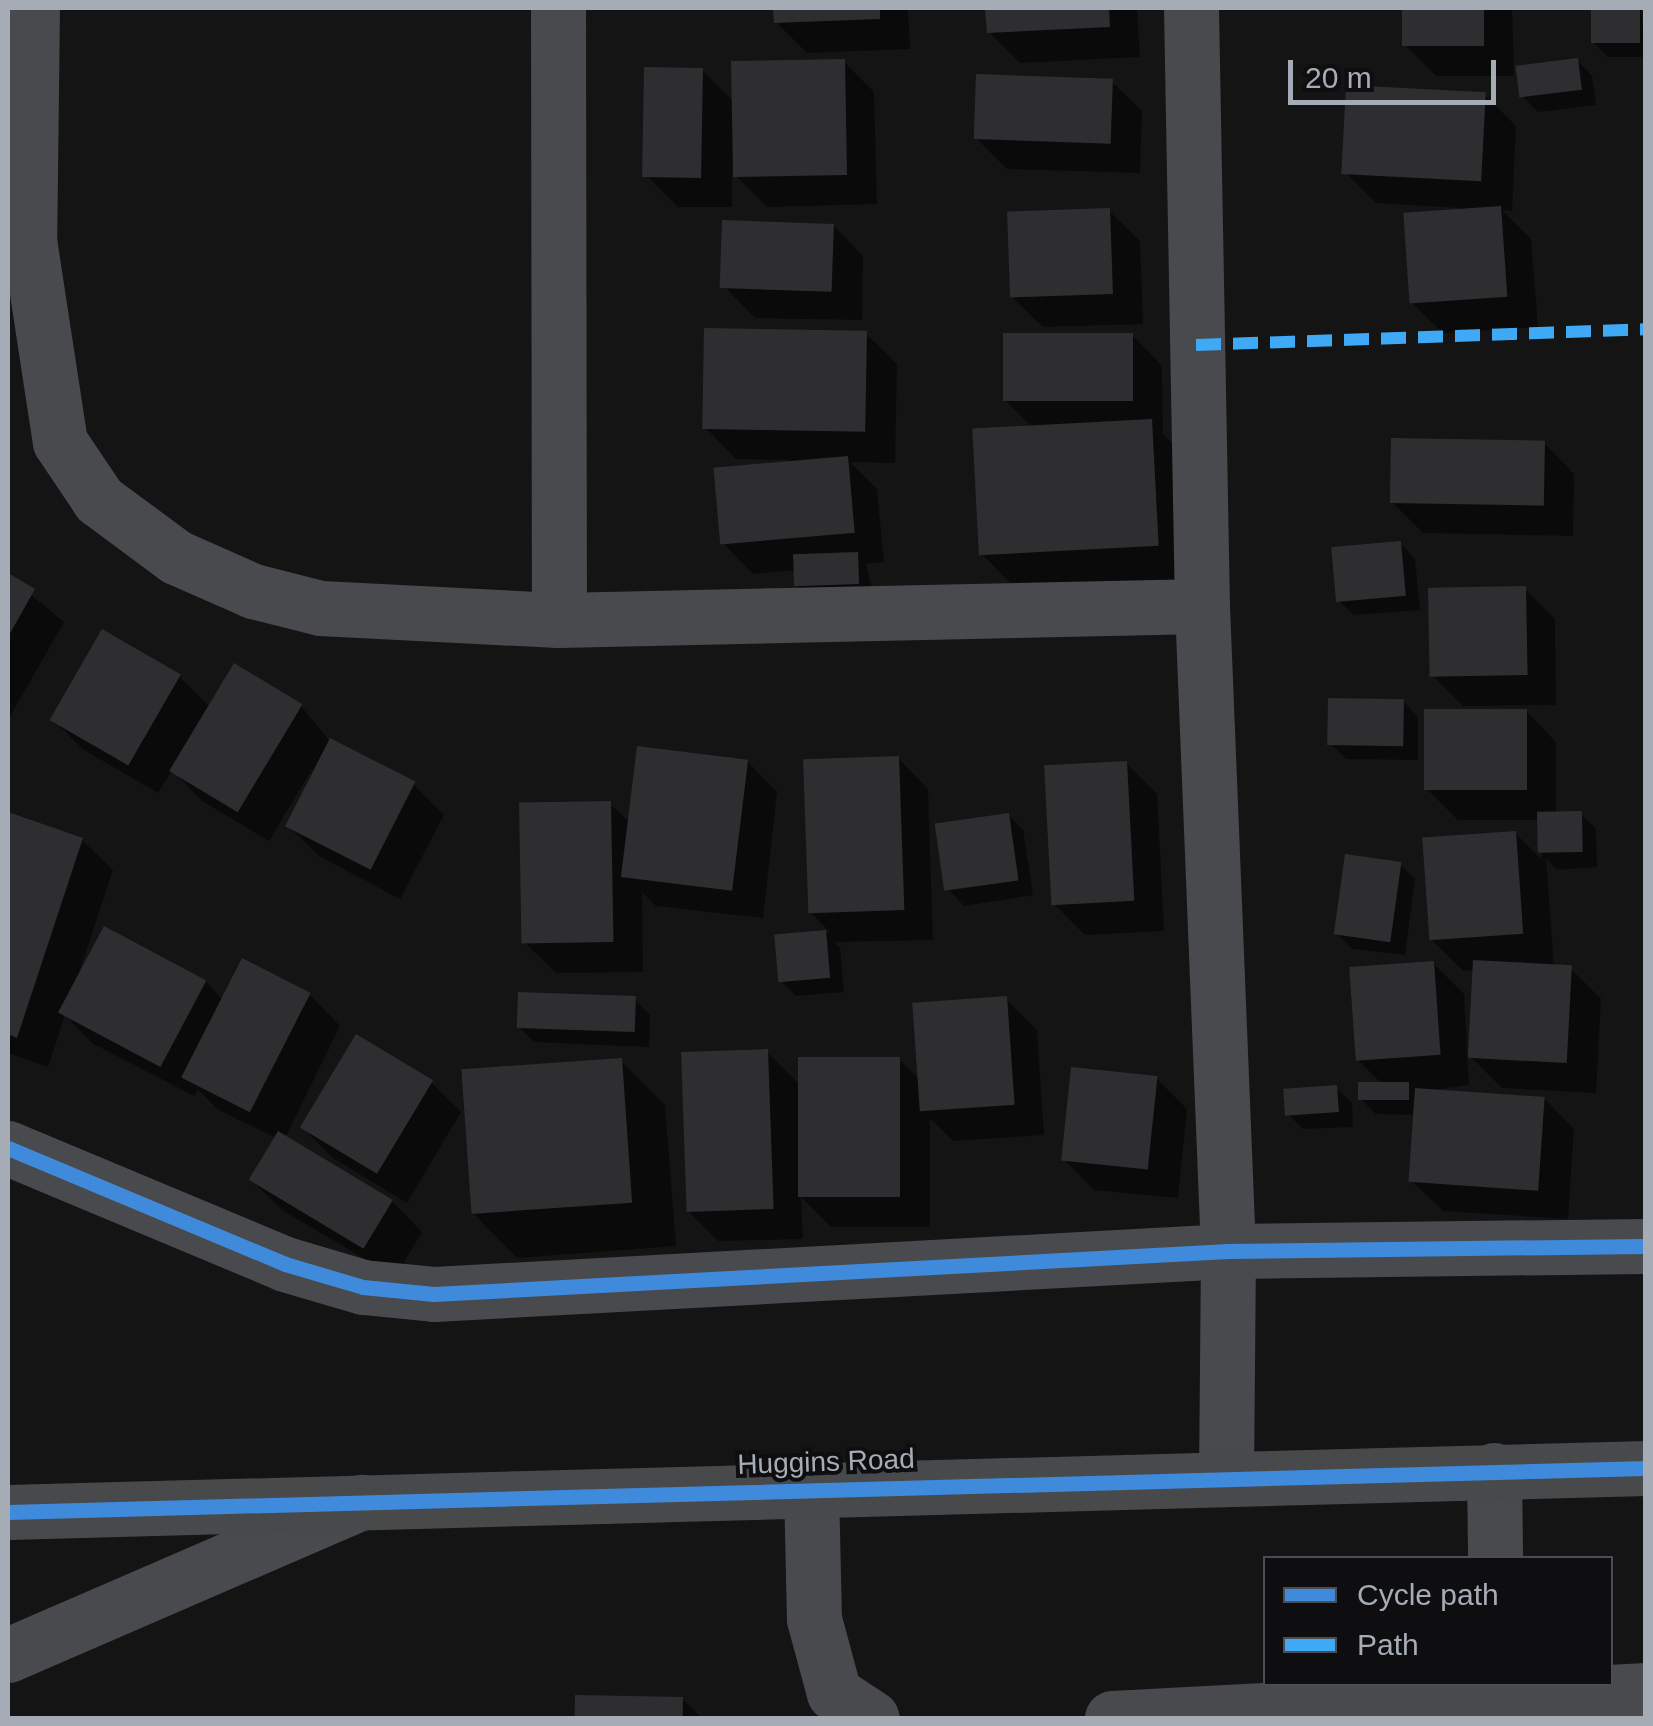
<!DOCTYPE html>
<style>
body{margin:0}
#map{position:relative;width:1653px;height:1726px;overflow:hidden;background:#141414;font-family:Helvetica,sans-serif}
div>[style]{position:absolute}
.shadow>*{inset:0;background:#0007}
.building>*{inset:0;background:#2e2e30;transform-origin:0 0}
.street>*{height:55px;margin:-27.5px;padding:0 27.5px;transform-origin:27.5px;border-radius:27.5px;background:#484a4d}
.secondary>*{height:55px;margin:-27.5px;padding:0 27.5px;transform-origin:27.5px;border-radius:27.5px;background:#47494b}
.quiet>*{height:12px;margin-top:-6px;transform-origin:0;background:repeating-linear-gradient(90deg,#3fa9f5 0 25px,transparent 0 37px)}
.cycleway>*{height:15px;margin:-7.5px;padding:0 7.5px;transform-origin:7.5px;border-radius:7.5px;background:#408adc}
span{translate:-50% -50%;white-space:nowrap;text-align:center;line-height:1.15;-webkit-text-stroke:8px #0e0e10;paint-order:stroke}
.street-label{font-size:28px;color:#a5acb5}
.frame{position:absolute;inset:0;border:10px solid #a5acb5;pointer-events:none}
.legend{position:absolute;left:1263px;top:1556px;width:350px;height:130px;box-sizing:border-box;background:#0e0e10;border:2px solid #4a4d52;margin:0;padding:12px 18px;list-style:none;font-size:30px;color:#a5acb5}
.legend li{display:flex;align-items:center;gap:20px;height:50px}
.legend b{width:50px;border:2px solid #4a4d52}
.scale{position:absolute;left:1288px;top:60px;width:208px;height:45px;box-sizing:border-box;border:5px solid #a5acb5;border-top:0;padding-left:12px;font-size:30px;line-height:35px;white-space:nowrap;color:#a5acb5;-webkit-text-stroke:8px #0e0e10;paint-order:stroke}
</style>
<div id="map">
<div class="shadow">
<div style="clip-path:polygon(775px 8px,908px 8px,910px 49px,807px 53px,776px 22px)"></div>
<div style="clip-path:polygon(988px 8px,1137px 8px,1140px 57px,1020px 63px,989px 32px)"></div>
<div style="clip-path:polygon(1405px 8px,1512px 8px,1514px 76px,1436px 76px,1405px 45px)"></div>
<div style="clip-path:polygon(1593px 8px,1641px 8px,1646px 57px,1608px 57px,1593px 42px)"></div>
<div style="clip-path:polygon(1577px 60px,1592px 76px,1596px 105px,1538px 112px,1523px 97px)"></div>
<div style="clip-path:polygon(844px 62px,874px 92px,877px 204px,767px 207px,732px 172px,732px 207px,678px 207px,647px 176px,702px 70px,735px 103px)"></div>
<div style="clip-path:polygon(1111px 81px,1142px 111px,1140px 173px,1007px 169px,976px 138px)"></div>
<div style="clip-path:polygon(1485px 95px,1516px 126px,1512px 211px,1502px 210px,1531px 239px,1538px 327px,1443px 333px,1412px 303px,1459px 208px,1376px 203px,1345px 172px)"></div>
<div style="clip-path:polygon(1109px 211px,1140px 241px,1143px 324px,1043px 327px,1012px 297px)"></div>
<div style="clip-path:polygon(833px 225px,863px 256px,862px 320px,755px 318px,725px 287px)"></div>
<div style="clip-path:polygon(866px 334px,897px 364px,895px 463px,850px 462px,877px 489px,884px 562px,866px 564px,874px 598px,811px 600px,796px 585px,796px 570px,753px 574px,723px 543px,789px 460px,736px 459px,706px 428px)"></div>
<div style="clip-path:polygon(1132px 335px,1162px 366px,1163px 434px,1195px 466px,1202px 588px,1025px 598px,982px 554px,1033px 428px,1006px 401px)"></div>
<div style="clip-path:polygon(1544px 443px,1574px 474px,1573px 536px,1423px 533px,1392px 502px)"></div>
<div style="clip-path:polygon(1400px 543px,1415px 559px,1420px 610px,1354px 615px,1338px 600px)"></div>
<div style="clip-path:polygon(8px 576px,64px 622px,8px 720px)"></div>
<div style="clip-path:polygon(1525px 589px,1555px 619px,1556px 705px,1463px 706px,1432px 675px)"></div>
<div style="clip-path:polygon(179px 676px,210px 707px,301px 706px,329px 740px,413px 784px,444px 815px,400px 899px,319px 856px,288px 826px,315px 764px,269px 841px,202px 801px,172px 770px,158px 793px,84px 750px,53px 720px)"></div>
<div style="clip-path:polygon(1403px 701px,1418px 717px,1418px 760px,1346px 759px,1331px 744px)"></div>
<div style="clip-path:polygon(1526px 711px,1556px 742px,1556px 815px,1581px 814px,1596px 829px,1597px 867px,1557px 870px,1546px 858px,1554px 968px,1571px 969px,1601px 999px,1596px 1093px,1502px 1088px,1469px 1055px,1475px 970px,1463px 971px,1432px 940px,1516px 834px,1542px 860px,1540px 820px,1458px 820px,1427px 789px)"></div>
<div style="clip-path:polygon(898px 758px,928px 789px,933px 940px,834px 942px,840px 948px,844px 992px,796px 996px,781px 981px,776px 937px,830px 932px,809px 911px)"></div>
<div style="clip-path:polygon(747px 761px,777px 792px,763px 918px,656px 906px,642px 892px,643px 972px,556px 973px,525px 943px,610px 804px,631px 824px)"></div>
<div style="clip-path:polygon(1126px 763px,1157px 794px,1164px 931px,1085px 935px,1054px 904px)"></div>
<div style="clip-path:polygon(8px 815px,82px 840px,113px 870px,79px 973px,105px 929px,206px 982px,224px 1001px,310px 995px,340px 1026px,285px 1138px,392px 1201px,422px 1232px,395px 1277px,282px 1210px,251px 1180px,276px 1138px,217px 1109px,198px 1089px,194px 1096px,92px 1043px,65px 1015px,48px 1067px,8px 1053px)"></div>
<div style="clip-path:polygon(1008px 815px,1023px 830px,1033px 895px,964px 906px,949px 890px)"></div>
<div style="clip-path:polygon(1399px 864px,1415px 879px,1405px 955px,1352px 949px,1337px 934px)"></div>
<div style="clip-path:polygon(1434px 964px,1464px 994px,1469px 1085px,1429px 1091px,1544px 1098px,1574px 1129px,1568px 1219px,1443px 1211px,1412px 1181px,1416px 1115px,1376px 1114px,1361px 1099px,1382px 1084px,1357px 1059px)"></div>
<div style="clip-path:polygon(1006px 999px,1037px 1030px,1044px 1135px,953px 1141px,930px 1118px,930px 1227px,831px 1227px,801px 1197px,803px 1239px,718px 1241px,687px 1210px,767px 1052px,800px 1085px,899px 1059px,920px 1080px)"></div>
<div style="clip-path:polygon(635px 1000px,650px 1015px,649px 1047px,534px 1042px,519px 1027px)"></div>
<div style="clip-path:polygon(621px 1061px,665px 1105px,676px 1246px,517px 1258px,474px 1214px)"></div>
<div style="clip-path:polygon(1157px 1079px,1187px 1109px,1178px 1198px,1094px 1190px,1064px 1159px)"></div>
<div style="clip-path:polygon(431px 1082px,461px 1112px,407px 1203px,333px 1158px,303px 1128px)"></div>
<div style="clip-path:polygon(1336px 1088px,1352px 1103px,1353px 1127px,1303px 1129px,1288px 1114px)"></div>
<div style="clip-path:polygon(577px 1698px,682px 1699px,702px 1718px,577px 1718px)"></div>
</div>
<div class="building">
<div style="clip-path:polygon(773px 8px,880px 8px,880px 19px,774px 23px)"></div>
<div style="clip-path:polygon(985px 8px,1109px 8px,1110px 27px,987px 33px)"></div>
<div style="left:1402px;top:8px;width:82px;height:38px"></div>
<div style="left:1591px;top:8px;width:49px;height:35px"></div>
<div style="left:1578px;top:58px;width:32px;height:63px;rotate:83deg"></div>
<div style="left:845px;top:59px;width:116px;height:114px;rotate:89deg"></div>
<div style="left:644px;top:67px;width:59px;height:110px;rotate:1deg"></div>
<div style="left:976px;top:74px;width:137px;height:65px;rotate:2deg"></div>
<div style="left:1346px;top:85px;width:140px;height:89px;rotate:3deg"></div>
<div style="left:1501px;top:206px;width:91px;height:98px;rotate:86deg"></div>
<div style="left:1110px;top:208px;width:86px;height:103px;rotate:88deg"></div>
<div style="left:722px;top:220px;width:112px;height:68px;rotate:2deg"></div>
<div style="left:704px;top:328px;width:163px;height:101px;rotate:1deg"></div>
<div style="left:1133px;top:333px;width:68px;height:130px;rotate:90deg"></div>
<div style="left:1152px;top:419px;width:127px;height:180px;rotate:87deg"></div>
<div style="left:1391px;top:438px;width:154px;height:65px;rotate:1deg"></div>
<div style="left:848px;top:456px;width:77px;height:135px;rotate:85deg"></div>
<div style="left:1401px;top:541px;width:55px;height:70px;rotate:85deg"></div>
<div style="left:858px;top:552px;width:32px;height:65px;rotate:88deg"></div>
<div style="clip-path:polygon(8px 573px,35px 589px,8px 637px)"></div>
<div style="left:1526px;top:586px;width:89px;height:98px;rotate:89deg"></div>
<div style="left:102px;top:629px;width:91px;height:105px;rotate:30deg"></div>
<div style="left:234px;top:663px;width:80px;height:126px;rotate:31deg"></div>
<div style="left:1328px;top:698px;width:76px;height:47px;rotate:1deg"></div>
<div style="left:1527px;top:709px;width:81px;height:103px;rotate:90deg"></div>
<div style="left:330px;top:738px;width:96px;height:99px;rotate:27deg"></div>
<div style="left:637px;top:746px;width:112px;height:132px;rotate:7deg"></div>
<div style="left:899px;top:756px;width:154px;height:96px;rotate:88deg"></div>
<div style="left:1127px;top:761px;width:140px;height:83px;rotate:87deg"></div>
<div style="left:611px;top:801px;width:141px;height:92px;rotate:89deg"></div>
<div style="left:1582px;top:811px;width:41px;height:45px;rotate:89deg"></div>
<div style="clip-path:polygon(8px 812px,83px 838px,17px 1038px,8px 1034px)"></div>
<div style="left:1009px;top:813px;width:68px;height:75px;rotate:82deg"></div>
<div style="left:1516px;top:831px;width:103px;height:94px;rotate:86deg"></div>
<div style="left:1345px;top:854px;width:57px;height:81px;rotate:8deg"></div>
<div style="left:104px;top:926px;width:116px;height:98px;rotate:28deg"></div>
<div style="left:826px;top:930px;width:48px;height:52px;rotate:85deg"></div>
<div style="left:242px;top:958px;width:77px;height:134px;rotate:27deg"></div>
<div style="left:1473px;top:960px;width:99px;height:98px;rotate:3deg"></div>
<div style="left:1434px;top:961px;width:94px;height:85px;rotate:86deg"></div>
<div style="left:518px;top:992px;width:118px;height:36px;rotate:2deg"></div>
<div style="left:1007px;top:996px;width:109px;height:95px;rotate:86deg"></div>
<div style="left:356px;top:1034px;width:90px;height:109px;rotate:31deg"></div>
<div style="left:768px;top:1049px;width:160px;height:87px;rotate:88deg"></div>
<div style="left:798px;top:1057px;width:102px;height:140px"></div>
<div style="left:622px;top:1058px;width:145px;height:161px;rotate:86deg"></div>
<div style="left:1071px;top:1067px;width:87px;height:94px;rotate:6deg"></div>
<div style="left:1358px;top:1082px;width:51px;height:18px"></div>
<div style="left:1337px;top:1085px;width:27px;height:54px;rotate:86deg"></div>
<div style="left:1415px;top:1088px;width:130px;height:94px;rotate:4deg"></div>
<div style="left:278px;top:1131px;width:134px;height:57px;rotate:31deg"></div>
<div style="left:575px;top:1695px;width:108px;height:23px;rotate:1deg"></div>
</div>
<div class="street">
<div style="left:32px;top:8px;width:232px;rotate:90.7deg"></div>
<div style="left:29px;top:240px;width:204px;rotate:81.3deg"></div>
<div style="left:60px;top:442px;width:70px;rotate:56.1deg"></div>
<div style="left:99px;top:500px;width:96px;rotate:36.5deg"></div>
<div style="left:176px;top:557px;width:84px;rotate:23.8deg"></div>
<div style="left:253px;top:591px;width:69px;rotate:14.2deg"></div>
<div style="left:320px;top:608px;width:239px;rotate:2.9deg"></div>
<div style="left:559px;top:620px;width:643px;rotate:-1.25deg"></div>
<div style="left:558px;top:8px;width:612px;rotate:89.91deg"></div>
<div style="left:1191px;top:8px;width:598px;rotate:88.95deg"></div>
<div style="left:1202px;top:606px;width:646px;rotate:87.69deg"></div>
<div style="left:1228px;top:1251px;width:224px;rotate:90.5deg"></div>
<div style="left:8px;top:1148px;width:300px;rotate:22.7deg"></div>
<div style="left:285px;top:1264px;width:81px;rotate:16.4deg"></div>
<div style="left:363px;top:1287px;width:71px;rotate:5.6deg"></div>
<div style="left:434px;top:1294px;width:795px;rotate:-3.1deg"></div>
<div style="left:1228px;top:1251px;width:418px;rotate:-0.7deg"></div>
<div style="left:1494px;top:1470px;width:88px;rotate:89.3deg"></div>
<div style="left:811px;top:1488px;width:131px;rotate:88.7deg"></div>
<div style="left:814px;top:1619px;width:77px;rotate:74.9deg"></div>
<div style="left:834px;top:1693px;width:45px;rotate:33.3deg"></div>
<div style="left:8px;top:1655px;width:386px;rotate:-23.4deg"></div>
<div style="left:1112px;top:1718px;width:535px;rotate:-3deg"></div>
</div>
<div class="secondary">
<div style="left:8px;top:1512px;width:1639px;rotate:-1.54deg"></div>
</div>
<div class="quiet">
<div style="left:1196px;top:345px;width:450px;rotate:-2deg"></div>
</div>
<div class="cycleway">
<div style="left:8px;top:1148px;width:300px;rotate:22.7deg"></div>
<div style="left:285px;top:1264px;width:81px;rotate:16.4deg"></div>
<div style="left:363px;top:1287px;width:71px;rotate:5.6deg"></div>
<div style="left:434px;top:1294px;width:795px;rotate:-3.1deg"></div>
<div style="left:1228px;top:1251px;width:418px;rotate:-0.7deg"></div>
<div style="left:8px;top:1512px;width:1639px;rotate:-1.54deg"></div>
</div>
<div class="street-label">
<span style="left:826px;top:1462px;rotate:-2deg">Huggins Road</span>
</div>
<div class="frame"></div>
<ul class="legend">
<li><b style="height:12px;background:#408adc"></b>Cycle path</li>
<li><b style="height:12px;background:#3fa9f5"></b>Path</li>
</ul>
<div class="scale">20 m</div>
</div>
